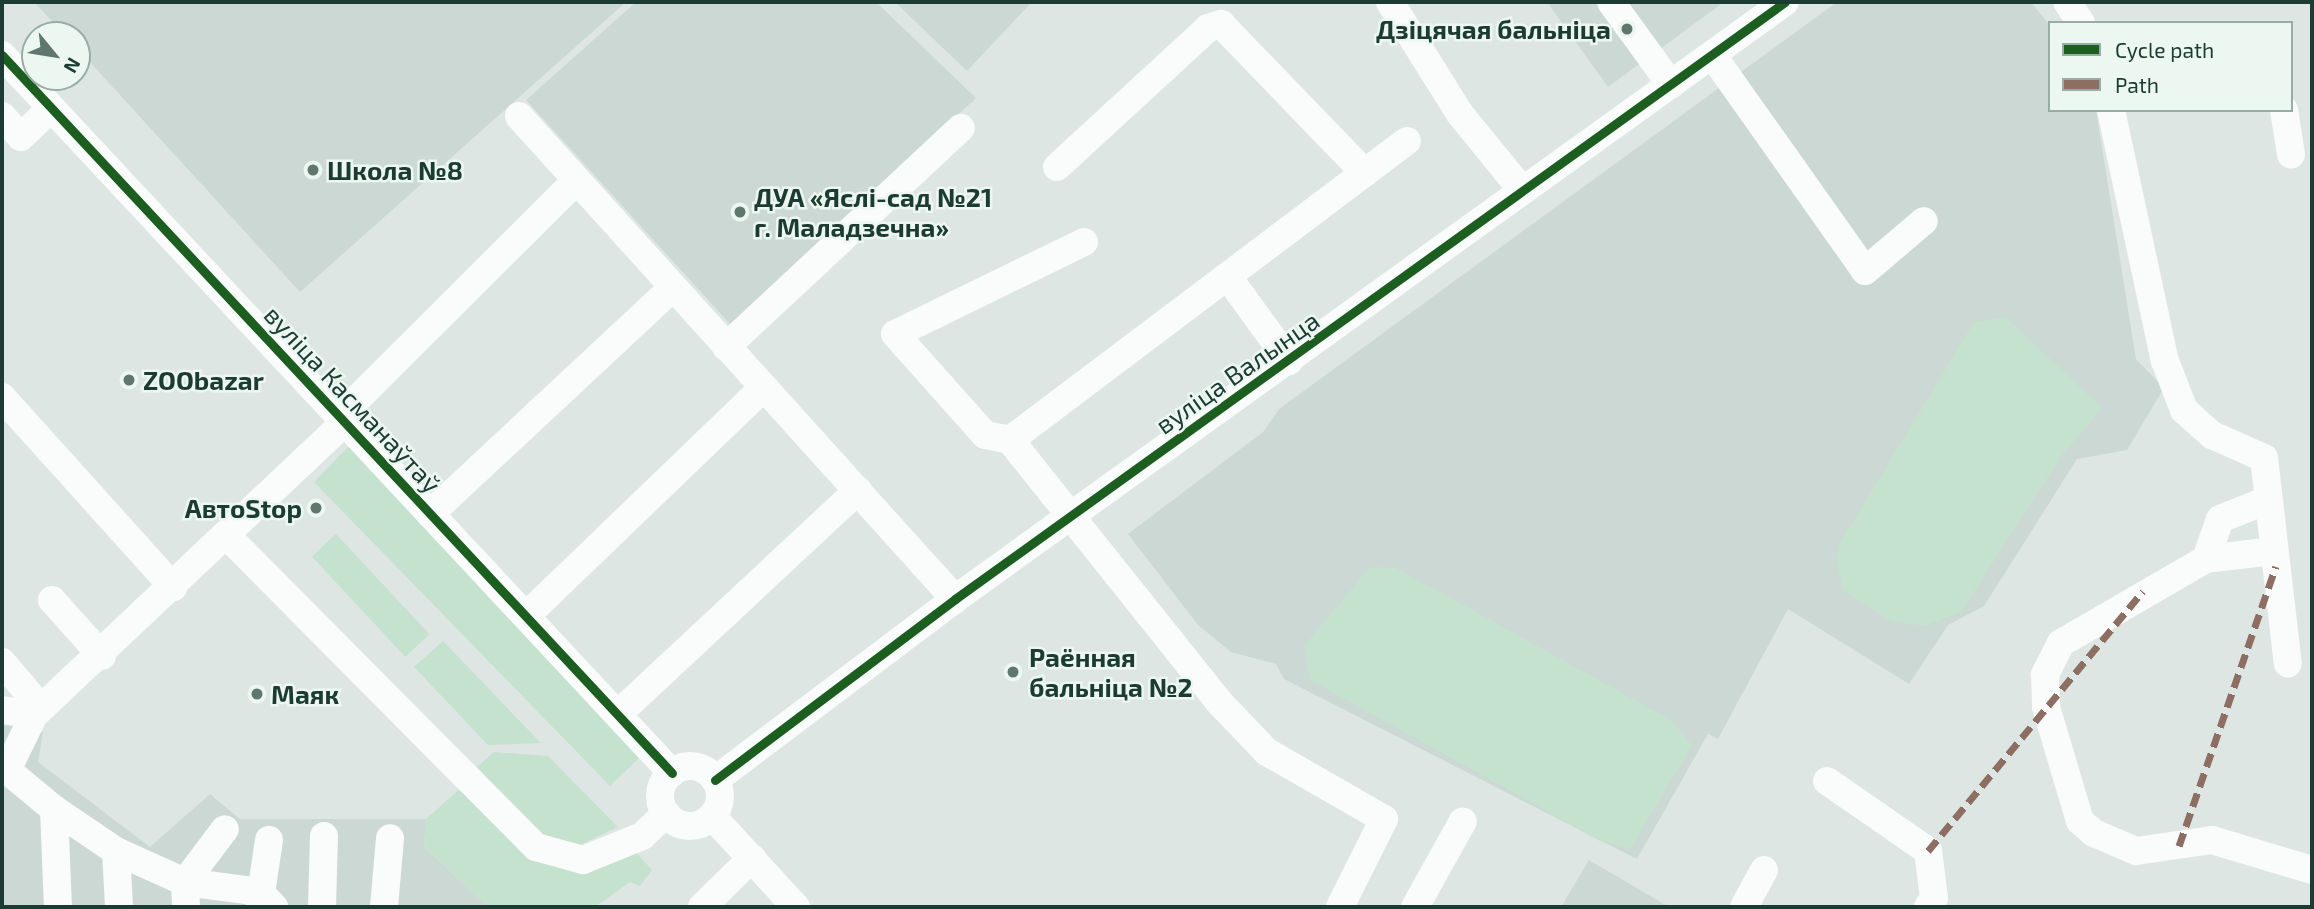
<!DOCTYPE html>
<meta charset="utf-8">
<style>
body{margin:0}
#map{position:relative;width:2314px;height:909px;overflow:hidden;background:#dee6e3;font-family:"Exo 2",sans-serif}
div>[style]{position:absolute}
.built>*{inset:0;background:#ccd8d3}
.green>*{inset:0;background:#c5e2ce;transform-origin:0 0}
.minor>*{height:28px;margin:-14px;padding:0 14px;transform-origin:14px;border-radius:14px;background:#fafbfb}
.minor>.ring{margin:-14px;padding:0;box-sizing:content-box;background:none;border:28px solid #fafbfb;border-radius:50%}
.quiet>*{height:7px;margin-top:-3.5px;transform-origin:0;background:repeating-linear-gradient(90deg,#8d6e63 0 14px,transparent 0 21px)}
.cycleway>*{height:9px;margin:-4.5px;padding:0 4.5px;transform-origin:4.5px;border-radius:4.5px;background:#1b5e20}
.dots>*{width:19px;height:19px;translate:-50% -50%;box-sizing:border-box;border:4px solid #ecf7f1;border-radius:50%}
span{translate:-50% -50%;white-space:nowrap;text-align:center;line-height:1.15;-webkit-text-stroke:5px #ecf7f1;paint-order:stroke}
.poi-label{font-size:26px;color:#1c3b32;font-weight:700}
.right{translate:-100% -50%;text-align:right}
.left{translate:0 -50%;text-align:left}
.street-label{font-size:26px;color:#1c3b32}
.frame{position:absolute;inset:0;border:4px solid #1c3b32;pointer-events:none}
.legend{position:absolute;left:2048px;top:21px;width:245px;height:91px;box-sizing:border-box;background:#ecf7f1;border:2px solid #99aca5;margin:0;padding:9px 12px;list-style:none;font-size:21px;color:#1c3b32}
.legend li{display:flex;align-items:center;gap:14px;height:35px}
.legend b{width:35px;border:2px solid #99aca5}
.north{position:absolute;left:21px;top:21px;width:70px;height:70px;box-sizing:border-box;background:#ecf7f1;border:2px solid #99aca5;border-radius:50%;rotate:120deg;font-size:19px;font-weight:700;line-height:28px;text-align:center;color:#1c3b32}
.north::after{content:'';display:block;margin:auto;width:24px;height:32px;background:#607770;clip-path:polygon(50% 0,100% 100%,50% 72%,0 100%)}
</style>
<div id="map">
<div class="built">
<div style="clip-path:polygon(34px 2px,626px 2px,300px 292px,77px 48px,77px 35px,65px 35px)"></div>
<div style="clip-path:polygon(636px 2px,876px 2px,976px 98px,730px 324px,526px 100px)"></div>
<div style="clip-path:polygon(895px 2px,1032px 2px,967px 71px)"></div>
<div style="clip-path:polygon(1547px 2px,1724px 2px,1608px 87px)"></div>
<div style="clip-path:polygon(1837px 2px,2031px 2px,2050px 26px,2050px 110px,2096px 110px,2136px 359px,2164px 388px,2127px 450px,2077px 459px,1984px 606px,1948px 625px,1909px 684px,1788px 609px,1718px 739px,1708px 734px,1637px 859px,1284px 679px,1276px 664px,1231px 652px,1198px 625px,1128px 534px,1263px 432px,1279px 409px)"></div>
<div style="clip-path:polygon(2px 724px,43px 732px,38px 762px,150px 847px,210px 794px,240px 819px,426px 819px,424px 847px,488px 907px,2px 907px)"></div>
<div style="clip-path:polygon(1589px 860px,1669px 907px,1561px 907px)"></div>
</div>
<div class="green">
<div style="clip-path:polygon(2006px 317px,2102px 408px,2060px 458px,1961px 612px,1924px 626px,1891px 621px,1843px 590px,1836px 559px,1841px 542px,1974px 322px)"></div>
<div style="clip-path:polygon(351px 444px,639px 758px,610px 786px,314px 482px)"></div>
<div style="left:336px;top:534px;width:137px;height:33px;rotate:47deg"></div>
<div style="clip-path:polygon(1370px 567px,1396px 568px,1671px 720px,1692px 745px,1630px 849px,1600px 841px,1309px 679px,1304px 646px)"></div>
<div style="clip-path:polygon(443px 641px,541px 743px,488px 745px,414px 667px)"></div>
<div style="clip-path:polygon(494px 752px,548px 756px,618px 827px,576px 847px,538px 835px,477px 767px)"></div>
<div style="clip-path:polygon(462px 787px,528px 858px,579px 871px,632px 848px,652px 870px,640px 886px,630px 882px,595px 907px,488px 907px,424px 847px,426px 819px)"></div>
</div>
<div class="minor">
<div style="left:1390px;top:2px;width:132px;rotate:58deg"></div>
<div style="left:1460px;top:114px;width:98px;rotate:50.8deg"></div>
<div style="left:1611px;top:2px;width:102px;rotate:54.1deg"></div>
<div style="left:2067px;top:2px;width:25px;rotate:56deg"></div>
<div style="left:2px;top:55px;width:982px;rotate:46.98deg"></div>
<div style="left:1713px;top:56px;width:263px;rotate:54.7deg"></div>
<div style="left:1865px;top:271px;width:77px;rotate:-40.3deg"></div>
<div style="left:2111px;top:110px;width:257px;rotate:77.9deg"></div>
<div style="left:2165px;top:361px;width:53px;rotate:68.8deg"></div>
<div style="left:2184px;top:410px;width:38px;rotate:42deg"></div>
<div style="left:2212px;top:435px;width:57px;rotate:23.9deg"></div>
<div style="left:2264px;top:458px;width:207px;rotate:83.4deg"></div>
<div style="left:2284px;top:110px;width:45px;rotate:81deg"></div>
<div style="left:2px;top:116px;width:28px;rotate:48deg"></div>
<div style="left:21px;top:137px;width:42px;rotate:-44deg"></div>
<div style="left:519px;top:116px;width:651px;rotate:47.93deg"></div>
<div style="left:1057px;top:167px;width:205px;rotate:-42.6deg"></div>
<div style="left:1208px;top:28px;width:14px;rotate:-17deg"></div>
<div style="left:1221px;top:24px;width:207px;rotate:46deg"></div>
<div style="left:1084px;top:242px;width:210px;rotate:154deg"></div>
<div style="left:895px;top:334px;width:135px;rotate:48.3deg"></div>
<div style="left:985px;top:435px;width:25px;rotate:11deg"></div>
<div style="left:1010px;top:440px;width:497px;rotate:-37deg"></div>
<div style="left:1228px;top:277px;width:104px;rotate:54deg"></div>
<div style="left:726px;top:347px;width:321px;rotate:-43deg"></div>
<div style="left:2px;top:397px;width:256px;rotate:48deg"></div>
<div style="left:340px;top:416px;width:334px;rotate:-44.9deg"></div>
<div style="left:1010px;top:440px;width:335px;rotate:51.4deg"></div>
<div style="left:1219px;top:702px;width:69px;rotate:46.2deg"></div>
<div style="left:1267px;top:752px;width:135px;rotate:29.8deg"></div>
<div style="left:1384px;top:819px;width:98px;rotate:116.6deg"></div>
<div style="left:430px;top:514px;width:331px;rotate:-43deg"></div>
<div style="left:226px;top:535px;width:440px;rotate:45.2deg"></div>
<div style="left:536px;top:847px;width:49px;rotate:15.5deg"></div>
<div style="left:583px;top:860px;width:64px;rotate:-22.1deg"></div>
<div style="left:642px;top:836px;width:33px;rotate:-43deg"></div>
<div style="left:2274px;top:551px;width:68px;rotate:173.3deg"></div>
<div style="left:2206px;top:559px;width:168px;rotate:149.9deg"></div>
<div style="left:2061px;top:643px;width:36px;rotate:117deg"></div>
<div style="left:2045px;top:675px;width:32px;rotate:88deg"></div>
<div style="left:2046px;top:707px;width:119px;rotate:73.4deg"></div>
<div style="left:2080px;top:821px;width:18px;rotate:41deg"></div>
<div style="left:2094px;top:833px;width:46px;rotate:23.2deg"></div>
<div style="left:2136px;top:851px;width:77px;rotate:-8.2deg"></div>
<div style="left:2212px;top:840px;width:104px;rotate:16.7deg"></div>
<div style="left:2206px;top:559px;width:42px;rotate:-70.7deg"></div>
<div style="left:2220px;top:519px;width:52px;rotate:-21.6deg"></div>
<div style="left:52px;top:600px;width:75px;rotate:48.2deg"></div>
<div style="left:526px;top:616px;width:329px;rotate:-43.9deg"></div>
<div style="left:2px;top:662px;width:60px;rotate:49.7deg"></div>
<div style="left:2px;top:710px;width:32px;rotate:9deg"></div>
<div style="left:34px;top:715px;width:427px;rotate:-43.3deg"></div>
<div style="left:618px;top:714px;width:328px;rotate:-43deg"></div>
<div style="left:2px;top:766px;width:67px;rotate:39.6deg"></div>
<div style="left:54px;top:809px;width:98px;rotate:87.7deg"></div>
<div class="ring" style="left:660px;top:766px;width:32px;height:32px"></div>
<div style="left:7px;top:770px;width:61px;rotate:-63.9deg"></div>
<div style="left:715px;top:780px;width:301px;rotate:-37deg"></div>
<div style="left:955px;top:599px;width:1022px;rotate:-35.73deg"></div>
<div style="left:1827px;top:781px;width:123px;rotate:34.7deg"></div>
<div style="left:1928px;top:851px;width:47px;rotate:82.7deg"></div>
<div style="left:1934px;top:898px;width:11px;rotate:124deg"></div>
<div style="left:54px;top:809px;width:75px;rotate:34.1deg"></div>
<div style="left:116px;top:851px;width:76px;rotate:24.2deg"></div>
<div style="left:185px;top:882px;width:66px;rotate:-53deg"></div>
<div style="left:712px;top:816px;width:124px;rotate:47.3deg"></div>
<div style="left:116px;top:851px;width:56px;rotate:86.9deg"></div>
<div style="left:186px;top:907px;width:25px;rotate:-92deg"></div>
<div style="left:185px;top:882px;width:76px;rotate:7.6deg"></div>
<div style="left:260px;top:892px;width:21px;rotate:47deg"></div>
<div style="left:259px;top:907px;width:68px;rotate:-81.5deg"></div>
<div style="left:322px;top:907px;width:71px;rotate:-88.4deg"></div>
<div style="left:384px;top:907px;width:69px;rotate:-85deg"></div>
<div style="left:702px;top:907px;width:70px;rotate:-44.4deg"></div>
<div style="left:1415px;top:907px;width:98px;rotate:-60.8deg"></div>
<div style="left:1744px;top:907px;width:42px;rotate:-61.6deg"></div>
</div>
<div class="quiet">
<div style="left:2179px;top:846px;width:296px;rotate:-70.9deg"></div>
<div style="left:1928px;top:851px;width:337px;rotate:-50.4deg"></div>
</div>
<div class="cycleway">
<div style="left:2px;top:55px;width:982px;rotate:46.98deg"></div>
<div style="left:715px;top:780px;width:301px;rotate:-37deg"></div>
<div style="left:955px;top:599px;width:1022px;rotate:-35.73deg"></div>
</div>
<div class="dots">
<div style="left:1627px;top:29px;background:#607770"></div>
<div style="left:313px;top:170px;background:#607770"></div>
<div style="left:740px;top:212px;background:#607770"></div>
<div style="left:129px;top:380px;background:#607770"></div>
<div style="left:316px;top:508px;background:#607770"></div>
<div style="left:1013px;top:672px;background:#607770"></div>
<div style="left:257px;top:694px;background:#607770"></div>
</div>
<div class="poi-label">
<span class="right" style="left:1611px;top:29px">Дзіцячая бальніца</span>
<span class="left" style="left:327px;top:170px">Школа №8</span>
<span class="left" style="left:754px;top:212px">ДУА «Яслі-сад №21<br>г. Маладзечна»</span>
<span class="left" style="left:143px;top:380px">ZOObazar</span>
<span class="right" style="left:302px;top:508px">АвтоStop</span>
<span class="left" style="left:1029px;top:672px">Раённая<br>бальніца №2</span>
<span class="left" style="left:271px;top:694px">Маяк</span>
</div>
<div class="street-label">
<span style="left:1237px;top:372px;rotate:-35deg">вуліца Валынца</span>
<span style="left:353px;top:399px;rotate:47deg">вуліца Касманаўтаў</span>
</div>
<div class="frame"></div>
<ul class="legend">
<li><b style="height:9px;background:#1b5e20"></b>Cycle path</li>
<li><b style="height:9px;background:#8d6e63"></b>Path</li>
</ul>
<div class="north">N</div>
</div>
